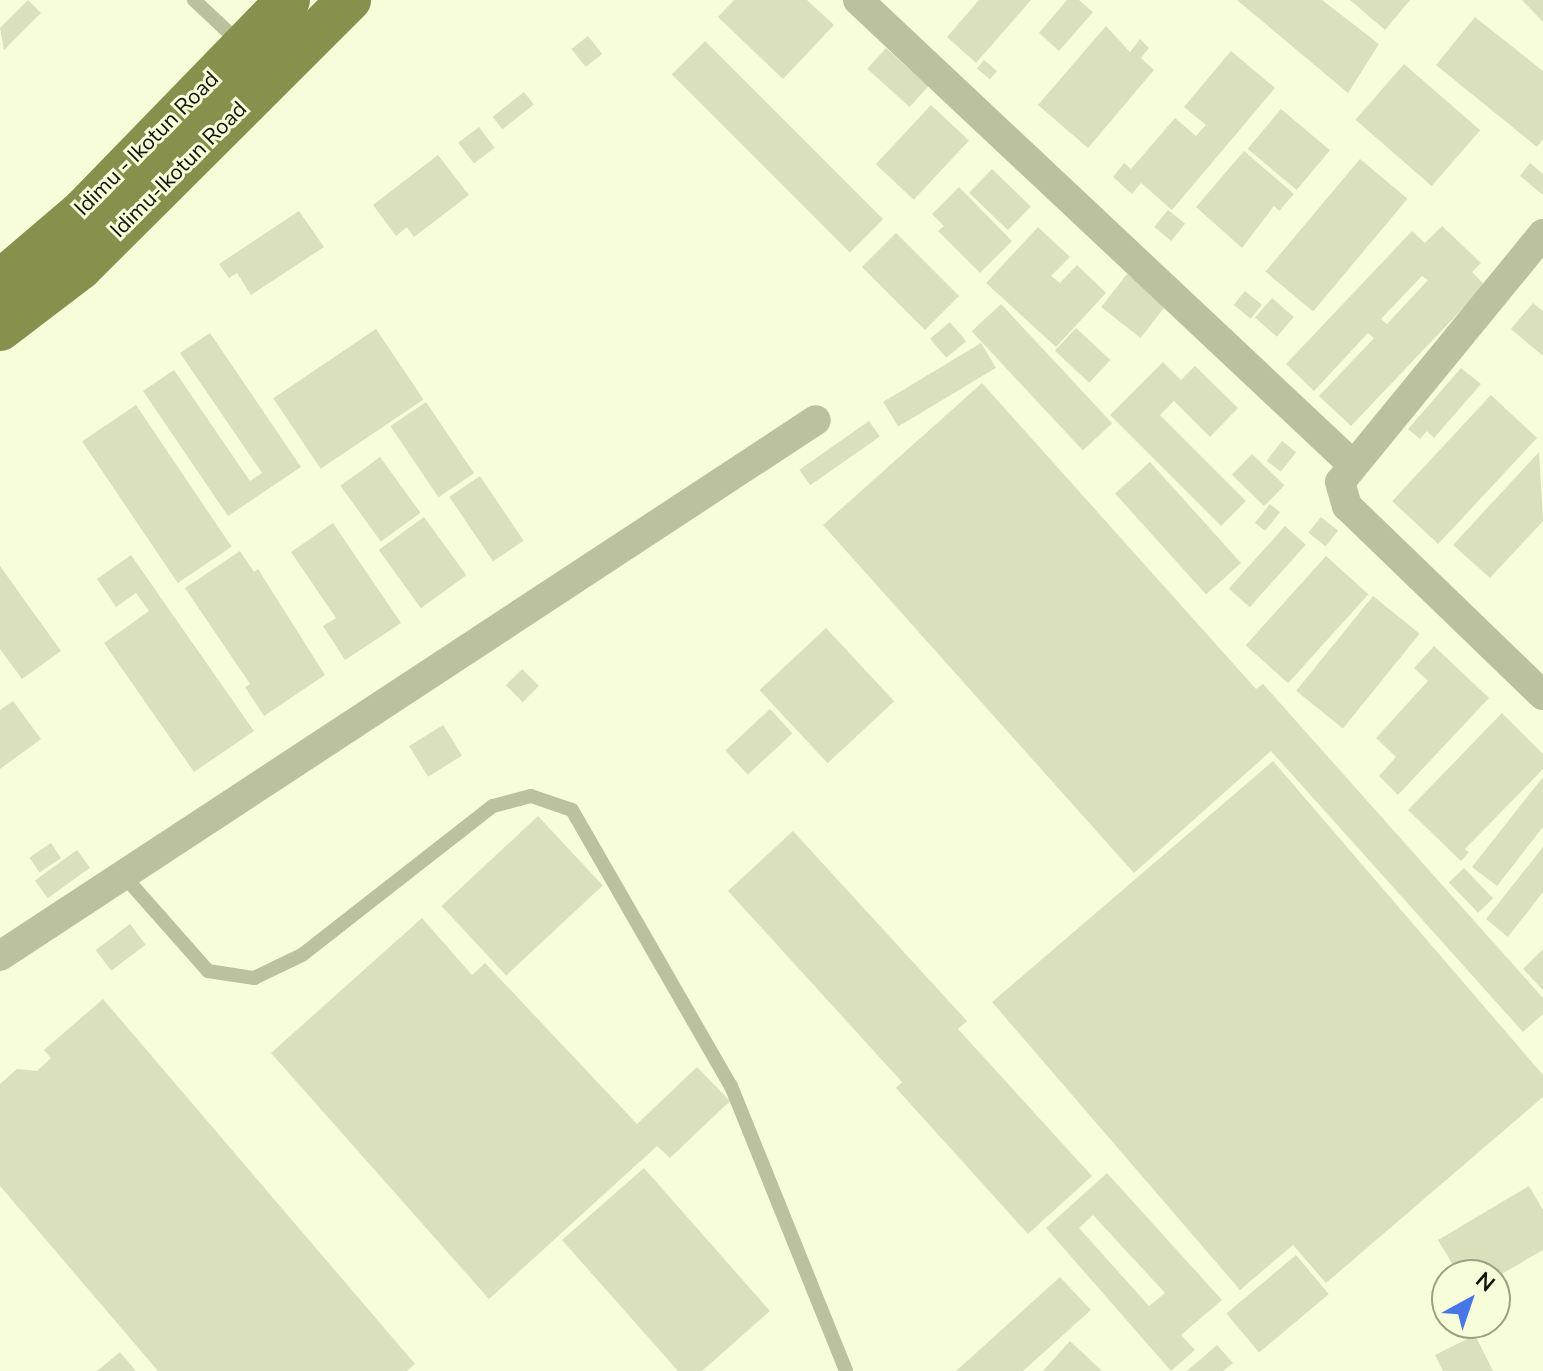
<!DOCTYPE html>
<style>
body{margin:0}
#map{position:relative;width:1543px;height:1371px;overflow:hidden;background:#f7fdd8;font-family:"Nunito Sans",sans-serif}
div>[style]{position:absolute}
.building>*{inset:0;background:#dae0bb;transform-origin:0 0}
.service>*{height:14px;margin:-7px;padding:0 7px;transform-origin:7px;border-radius:7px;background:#bbc09d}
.minor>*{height:30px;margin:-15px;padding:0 15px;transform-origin:15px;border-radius:15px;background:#bbc09d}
.primary>*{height:44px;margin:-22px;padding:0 22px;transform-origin:22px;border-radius:22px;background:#88904d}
span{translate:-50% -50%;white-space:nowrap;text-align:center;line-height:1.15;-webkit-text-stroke:6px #f7fdd8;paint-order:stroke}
.street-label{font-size:22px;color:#121407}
.north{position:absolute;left:1431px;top:1259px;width:80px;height:80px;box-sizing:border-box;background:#f7fdd8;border:2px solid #9ba084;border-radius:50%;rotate:40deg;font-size:22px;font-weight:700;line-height:32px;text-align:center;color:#121407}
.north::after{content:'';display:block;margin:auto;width:28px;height:36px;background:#4676e7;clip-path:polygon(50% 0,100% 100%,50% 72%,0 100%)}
</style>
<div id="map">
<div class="building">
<div style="clip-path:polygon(28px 0,41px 13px,4px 50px,0 28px)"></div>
<div style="clip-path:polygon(734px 0,807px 0,834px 25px,783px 79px,718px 17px)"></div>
<div style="clip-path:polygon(979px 0,1031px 0,976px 63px,947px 37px)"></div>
<div style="clip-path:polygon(1067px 0,1079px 0,1093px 12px,1059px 51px,1039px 33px)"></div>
<div style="clip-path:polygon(1237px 0,1322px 0,1379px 44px,1348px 93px)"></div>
<div style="clip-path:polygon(1350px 0,1410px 0,1385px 30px)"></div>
<div style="clip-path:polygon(1522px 0,1543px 0,1543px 22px)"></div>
<div style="clip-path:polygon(1475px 17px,1543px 71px,1543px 139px,1537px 147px,1436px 65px)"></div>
<div style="clip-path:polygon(1106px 26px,1130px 52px,1140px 39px,1149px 48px,1141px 58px,1154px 70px,1088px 148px,1038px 105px)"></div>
<div style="left:588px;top:36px;width:23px;height:21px;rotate:52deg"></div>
<div style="left:705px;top:41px;width:252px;height:47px;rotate:45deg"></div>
<div style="left:886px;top:48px;width:57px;height:28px;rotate:42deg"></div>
<div style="clip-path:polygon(1231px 51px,1275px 88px,1172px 210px,1141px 183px,1132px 194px,1113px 177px,1124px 163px,1131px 169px,1175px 118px,1196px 136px,1206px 125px,1184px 107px)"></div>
<div style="left:984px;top:60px;width:17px;height:11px;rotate:40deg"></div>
<div style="left:1404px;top:64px;width:101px;height:74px;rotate:41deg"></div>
<div style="left:524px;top:92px;width:16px;height:40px;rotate:52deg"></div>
<div style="left:931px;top:105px;width:52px;height:81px;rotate:43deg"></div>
<div style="left:1281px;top:109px;width:64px;height:52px;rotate:40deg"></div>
<div style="left:479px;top:127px;width:26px;height:26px;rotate:53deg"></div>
<div style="clip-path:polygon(1244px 151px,1294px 194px,1279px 211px,1274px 206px,1242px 248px,1196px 207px)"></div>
<div style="clip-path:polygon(438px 155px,469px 195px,414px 237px,407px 227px,396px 236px,373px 205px)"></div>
<div style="left:1360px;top:159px;width:62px;height:147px;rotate:40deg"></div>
<div style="clip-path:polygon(1530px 163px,1543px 174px,1543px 195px,1520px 176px)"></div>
<div style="left:992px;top:169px;width:54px;height:33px;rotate:44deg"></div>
<div style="clip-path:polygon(959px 187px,1012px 241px,980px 273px,938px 231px,944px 226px,932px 214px)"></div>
<div style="left:1168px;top:210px;width:22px;height:22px;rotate:39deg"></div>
<div style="clip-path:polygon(299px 211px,324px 247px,251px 295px,237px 273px,229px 278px,219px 264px)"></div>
<div style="clip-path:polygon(evenodd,1442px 226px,1481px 263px,1472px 272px,1485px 285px,1351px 426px,1319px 396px,1374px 338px,1368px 333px,1314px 391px,1286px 364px,1412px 231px,1425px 243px,1442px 226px,1422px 276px,1428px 280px,1387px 324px,1381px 319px,1422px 276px)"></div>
<div style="clip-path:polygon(1038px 227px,1070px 257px,1051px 276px,1060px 283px,1077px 265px,1106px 293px,1056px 347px,986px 283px)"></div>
<div style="left:896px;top:233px;width:89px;height:48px;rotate:45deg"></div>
<div style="left:1127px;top:274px;width:50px;height:42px;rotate:38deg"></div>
<div style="left:1245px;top:291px;width:22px;height:18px;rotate:39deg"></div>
<div style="left:1272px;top:298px;width:29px;height:26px;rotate:41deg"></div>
<div style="clip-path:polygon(1533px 303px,1543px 311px,1543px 356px,1511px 329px)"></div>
<div style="left:1001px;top:304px;width:163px;height:40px;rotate:47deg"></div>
<div style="left:950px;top:322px;width:25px;height:26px;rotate:50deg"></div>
<div style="left:1076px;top:328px;width:47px;height:31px;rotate:43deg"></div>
<div style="left:376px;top:329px;width:85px;height:124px;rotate:56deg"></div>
<div style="clip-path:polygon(210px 333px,301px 467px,228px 516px,143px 391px,174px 370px,250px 481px,262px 473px,180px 353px)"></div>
<div style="left:981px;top:343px;width:29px;height:114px;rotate:59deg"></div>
<div style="clip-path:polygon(1163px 362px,1181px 380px,1195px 366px,1238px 408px,1210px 437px,1174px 401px,1160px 415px,1246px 501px,1221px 526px,1110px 415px)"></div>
<div style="clip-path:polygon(1461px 368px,1481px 384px,1434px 438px,1427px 431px,1420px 439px,1408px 429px)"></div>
<div style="clip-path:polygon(982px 383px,1256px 689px,1263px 684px,1543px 998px,1543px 1014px,1523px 1032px,1271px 751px,1134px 873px,823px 525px)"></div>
<div style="left:1491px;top:395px;width:63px;height:145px;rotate:43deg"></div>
<div style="left:426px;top:402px;width:86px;height:43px;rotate:56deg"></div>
<div style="left:136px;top:405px;width:171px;height:65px;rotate:56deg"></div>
<div style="left:869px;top:421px;width:19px;height:85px;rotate:55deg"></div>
<div style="left:1282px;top:441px;width:18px;height:25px;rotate:38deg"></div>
<div style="clip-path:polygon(1539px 452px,1543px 521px,1490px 578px,1453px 545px)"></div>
<div style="left:1252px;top:454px;width:45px;height:29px;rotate:44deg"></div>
<div style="left:380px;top:457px;width:69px;height:49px;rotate:54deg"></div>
<div style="left:1150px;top:462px;width:136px;height:47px;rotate:48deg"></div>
<div style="left:480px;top:476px;width:78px;height:37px;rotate:56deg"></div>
<div style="left:1270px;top:504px;width:13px;height:24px;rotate:39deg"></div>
<div style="left:424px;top:517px;width:72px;height:56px;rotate:54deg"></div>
<div style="left:1321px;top:517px;width:22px;height:20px;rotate:39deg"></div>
<div style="clip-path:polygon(333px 523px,401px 623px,345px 660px,323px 626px,336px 618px,291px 552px)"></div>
<div style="left:1285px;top:526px;width:28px;height:84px;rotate:42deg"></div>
<div style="clip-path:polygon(240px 551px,254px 572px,258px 569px,325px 675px,264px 716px,245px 687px,250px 684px,185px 588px)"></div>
<div style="clip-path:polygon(131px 555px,254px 731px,194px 772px,104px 643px,149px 611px,136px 593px,116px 607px,97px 579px)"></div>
<div style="left:1326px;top:556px;width:57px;height:120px;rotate:42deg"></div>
<div style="clip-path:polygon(0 566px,61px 651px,22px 679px,0 649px)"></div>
<div style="left:1373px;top:596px;width:60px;height:122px;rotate:39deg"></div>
<div style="left:826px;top:628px;width:100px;height:91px;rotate:47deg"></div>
<div style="clip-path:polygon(1434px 646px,1489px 698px,1398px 795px,1379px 776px,1396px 757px,1376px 738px,1428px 681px,1414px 668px)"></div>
<div style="left:522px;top:669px;width:24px;height:23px;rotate:45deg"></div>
<div style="clip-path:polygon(13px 701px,41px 739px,0 769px,0 710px)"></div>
<div style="left:770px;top:709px;width:33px;height:61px;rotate:47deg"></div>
<div style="clip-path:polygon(1502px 713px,1543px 754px,1543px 769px,1465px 849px,1469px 852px,1461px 861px,1408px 810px)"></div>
<div style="left:443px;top:725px;width:36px;height:40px;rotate:58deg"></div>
<div style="clip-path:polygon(1273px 761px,1543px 1075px,1543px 1097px,1326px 1283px,1293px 1245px,1240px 1290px,992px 1002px)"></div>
<div style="clip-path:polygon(1543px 777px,1543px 827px,1497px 886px,1472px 867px)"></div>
<div style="left:538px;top:816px;width:95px;height:132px;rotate:47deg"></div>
<div style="clip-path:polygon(793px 831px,967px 1021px,958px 1029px,1092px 1176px,1028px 1234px,896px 1088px,902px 1082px,728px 891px)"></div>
<div style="left:51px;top:843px;width:18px;height:26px;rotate:56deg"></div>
<div style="clip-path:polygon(1543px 847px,1543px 892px,1508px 937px,1486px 919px)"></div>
<div style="left:77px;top:850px;width:22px;height:52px;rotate:54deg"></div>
<div style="left:1464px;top:868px;width:42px;height:21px;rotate:46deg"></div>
<div style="clip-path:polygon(422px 918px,472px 975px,485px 963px,637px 1124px,697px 1067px,730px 1101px,670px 1158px,657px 1146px,489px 1299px,271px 1053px)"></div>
<div style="left:130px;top:924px;width:26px;height:43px;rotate:53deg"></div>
<div style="clip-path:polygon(1543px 949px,1543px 990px,1523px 969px)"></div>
<div style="clip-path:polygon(103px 999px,415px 1364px,407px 1371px,158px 1371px,0 1186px,0 1084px,17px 1069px,37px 1071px,51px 1058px,44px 1050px)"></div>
<div style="clip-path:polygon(644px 1168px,770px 1311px,702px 1371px,678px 1371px,562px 1240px)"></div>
<div style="clip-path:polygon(evenodd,1107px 1173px,1222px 1300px,1181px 1335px,1195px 1350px,1171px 1371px,1046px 1228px,1107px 1173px,1093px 1215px,1165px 1293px,1149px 1306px,1079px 1228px,1093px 1215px)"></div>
<div style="clip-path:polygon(1529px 1186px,1543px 1210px,1543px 1250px,1495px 1278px,1459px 1275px,1438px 1240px)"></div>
<div style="left:1296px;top:1255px;width:51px;height:91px;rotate:50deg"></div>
<div style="clip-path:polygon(1060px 1277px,1091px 1310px,1023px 1371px,956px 1371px)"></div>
<div style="clip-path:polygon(1475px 1335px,1493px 1371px,1443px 1371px,1435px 1355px)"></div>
<div style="clip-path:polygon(1070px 1341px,1102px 1371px,1043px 1371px)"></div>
<div style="clip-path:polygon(1217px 1345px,1233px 1363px,1223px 1371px,1187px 1371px)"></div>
<div style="clip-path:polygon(120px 1352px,136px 1371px,97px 1371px)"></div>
</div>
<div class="service">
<div style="left:194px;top:0;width:63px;rotate:43.1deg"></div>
<div style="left:124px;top:876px;width:127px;rotate:48.5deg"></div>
<div style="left:208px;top:971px;width:47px;rotate:8.7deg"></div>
<div style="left:254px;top:978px;width:53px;rotate:-25.6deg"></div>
<div style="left:302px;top:955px;width:242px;rotate:-38deg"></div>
<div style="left:493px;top:806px;width:39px;rotate:-15deg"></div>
<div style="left:531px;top:796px;width:43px;rotate:18.9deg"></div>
<div style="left:572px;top:810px;width:319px;rotate:60.1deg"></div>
<div style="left:731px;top:1086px;width:307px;rotate:68deg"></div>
</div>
<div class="minor">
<div style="left:858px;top:0;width:678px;rotate:43.21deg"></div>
<div style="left:1543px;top:234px;width:320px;rotate:129.3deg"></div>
<div style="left:1340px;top:482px;width:25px;rotate:74deg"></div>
<div style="left:1347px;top:506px;width:272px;rotate:44deg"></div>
<div style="left:0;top:956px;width:976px;rotate:-33.3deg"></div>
</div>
<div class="primary">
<div style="left:0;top:282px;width:109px;rotate:-40.5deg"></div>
<div style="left:83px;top:211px;width:294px;rotate:-45.8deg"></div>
<div style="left:0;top:329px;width:101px;rotate:-37.3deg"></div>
<div style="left:80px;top:268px;width:380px;rotate:-44.9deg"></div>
</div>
<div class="street-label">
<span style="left:147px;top:144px;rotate:-45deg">Idimu - Ikotun Road</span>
<span style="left:179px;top:170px;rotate:-45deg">Idimu-Ikotun Road</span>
</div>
<div class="north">N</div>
</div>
